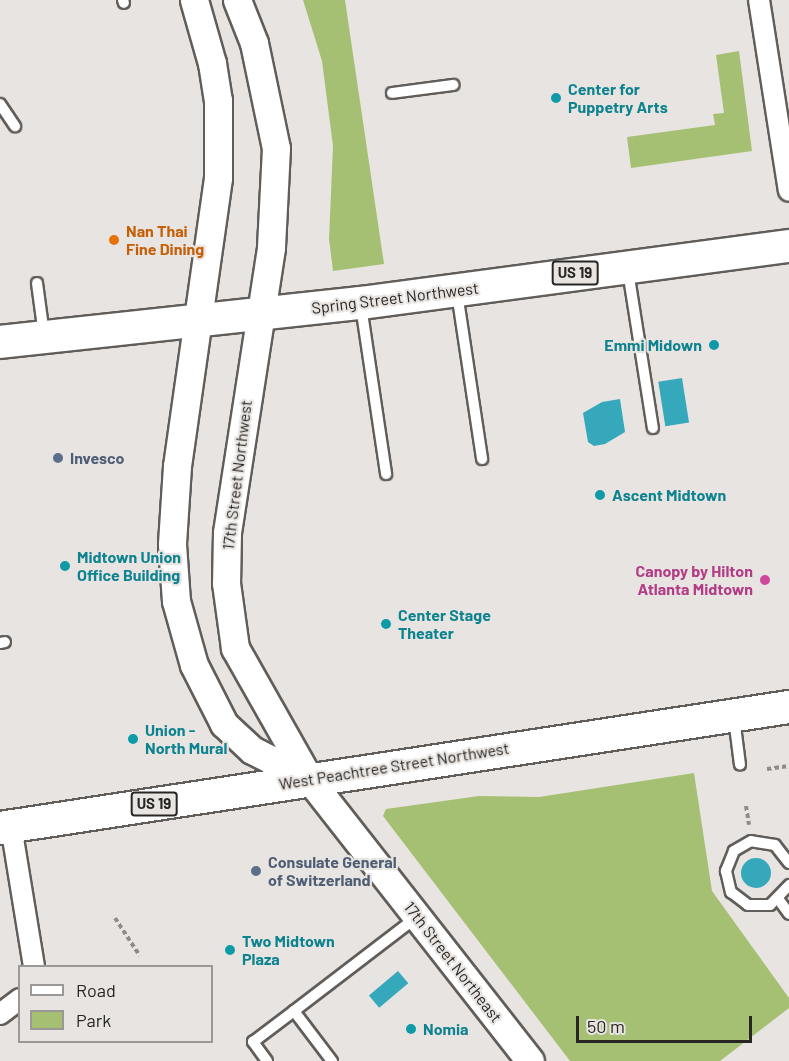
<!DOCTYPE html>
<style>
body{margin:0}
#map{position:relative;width:789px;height:1061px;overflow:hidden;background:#e8e4e1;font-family:Barlow,sans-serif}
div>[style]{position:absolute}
.green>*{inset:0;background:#a5c072}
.water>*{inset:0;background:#35a8bc;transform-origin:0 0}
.round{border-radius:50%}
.path>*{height:4px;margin-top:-2px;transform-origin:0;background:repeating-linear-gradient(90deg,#8e8c89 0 4.5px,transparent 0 7.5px)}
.roads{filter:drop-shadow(2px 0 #605d5a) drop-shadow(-2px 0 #605d5a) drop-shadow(0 2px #605d5a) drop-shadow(0 -2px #605d5a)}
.service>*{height:10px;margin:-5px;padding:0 5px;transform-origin:5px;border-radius:5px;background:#fff}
.minor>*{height:20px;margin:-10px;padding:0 10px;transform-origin:10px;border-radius:10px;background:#fff}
.secondary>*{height:27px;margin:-13.5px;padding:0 13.5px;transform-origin:13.5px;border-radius:13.5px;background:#fff}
.primary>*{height:32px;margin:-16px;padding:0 16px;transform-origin:16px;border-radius:16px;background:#fff}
.dots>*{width:16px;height:16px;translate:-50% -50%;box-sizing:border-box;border:3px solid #e8e4e1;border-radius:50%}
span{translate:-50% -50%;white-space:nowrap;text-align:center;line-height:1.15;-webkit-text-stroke:4.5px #e8e4e1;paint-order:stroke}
.shield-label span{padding:2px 4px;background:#e8e4e1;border:2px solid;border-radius:4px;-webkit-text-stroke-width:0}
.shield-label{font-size:15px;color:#272624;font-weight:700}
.culture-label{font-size:16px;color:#0d838f;font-weight:700}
.left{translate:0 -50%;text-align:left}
.right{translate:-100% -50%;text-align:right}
.food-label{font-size:16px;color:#c56008;font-weight:700}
.street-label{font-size:16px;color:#272624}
.service-label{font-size:16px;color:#4e5e75;font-weight:700}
.hotel-label{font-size:16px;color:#b23c85;font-weight:700}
.legend{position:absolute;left:18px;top:965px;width:195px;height:78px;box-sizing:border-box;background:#e8e4e1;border:2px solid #9b9895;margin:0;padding:8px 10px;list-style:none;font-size:18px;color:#272624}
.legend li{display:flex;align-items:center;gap:12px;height:30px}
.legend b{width:30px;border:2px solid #9b9895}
.scale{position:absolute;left:576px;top:1016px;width:176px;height:27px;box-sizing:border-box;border:3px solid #272624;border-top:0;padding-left:8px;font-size:18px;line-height:21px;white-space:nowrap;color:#272624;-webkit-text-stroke:4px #e8e4e1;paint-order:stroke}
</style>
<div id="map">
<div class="green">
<div style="clip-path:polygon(303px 0,345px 0,384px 264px,333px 271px,329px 239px,333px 146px,322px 61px)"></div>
<div style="clip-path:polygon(739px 51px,752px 151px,631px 168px,627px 137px,715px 125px,713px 114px,724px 113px,716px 55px)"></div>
<div style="clip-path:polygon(694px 773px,712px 891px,789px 998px,789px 1008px,720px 1061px,570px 1061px,383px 816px,386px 809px,479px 796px,539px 797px)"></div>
</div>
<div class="water">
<div style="left:682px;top:378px;width:45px;height:24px;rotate:81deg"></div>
<div style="clip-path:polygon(620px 399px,625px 432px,605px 444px,594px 446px,588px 442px,583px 413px,602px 402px)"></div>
<div class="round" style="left:741px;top:858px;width:30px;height:30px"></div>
<div style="left:398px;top:971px;width:16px;height:38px;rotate:50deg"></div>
</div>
<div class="path">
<div style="left:767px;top:769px;width:22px;rotate:-8deg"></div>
<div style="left:746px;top:806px;width:19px;rotate:81deg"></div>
<div style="left:115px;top:918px;width:45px;rotate:56.7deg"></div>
</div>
<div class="roads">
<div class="service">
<div style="left:123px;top:0;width:3px;rotate:72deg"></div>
<div style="left:392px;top:93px;width:62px;rotate:-7.5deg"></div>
<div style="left:0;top:104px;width:27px;rotate:56deg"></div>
<div style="left:628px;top:271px;width:159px;rotate:81deg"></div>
<div style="left:37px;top:283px;width:52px;rotate:82.3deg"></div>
<div style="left:457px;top:293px;width:168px;rotate:81.4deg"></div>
<div style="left:361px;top:306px;width:170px;rotate:81.5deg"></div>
<div style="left:0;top:643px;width:5px;rotate:-11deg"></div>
<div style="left:734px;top:718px;width:47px;rotate:82.7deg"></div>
<div style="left:789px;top:863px;width:23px;rotate:-128deg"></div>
<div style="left:775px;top:845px;width:24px;rotate:-171deg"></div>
<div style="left:751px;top:841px;width:20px;rotate:150deg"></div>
<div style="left:734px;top:851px;width:22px;rotate:112deg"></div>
<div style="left:726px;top:871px;width:22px;rotate:77deg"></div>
<div style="left:731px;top:892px;width:21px;rotate:37deg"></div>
<div style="left:748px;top:905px;width:22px"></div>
<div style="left:770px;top:905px;width:28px;rotate:-46deg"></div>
<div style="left:779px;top:900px;width:17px;rotate:54deg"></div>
<div style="left:294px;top:1011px;width:155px;rotate:-37.4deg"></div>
<div style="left:267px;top:1061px;width:24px;rotate:-126deg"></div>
<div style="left:253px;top:1042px;width:51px;rotate:-37.1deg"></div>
<div style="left:294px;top:1011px;width:63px;rotate:52.8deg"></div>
</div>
<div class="minor">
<div style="left:759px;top:0;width:193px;rotate:81.1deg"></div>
<div style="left:11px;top:826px;width:142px;rotate:80.7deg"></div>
<div style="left:0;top:1014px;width:25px;rotate:-37deg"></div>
</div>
<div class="secondary">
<div style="left:194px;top:0;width:66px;rotate:74.1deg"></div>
<div style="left:212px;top:63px;width:37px;rotate:81deg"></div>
<div style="left:218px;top:100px;width:78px;rotate:90deg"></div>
<div style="left:218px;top:178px;width:291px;rotate:98.1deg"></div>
<div style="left:177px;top:466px;width:78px;rotate:93.7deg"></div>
<div style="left:172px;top:544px;width:57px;rotate:86deg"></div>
<div style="left:176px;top:601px;width:66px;rotate:74.3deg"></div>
<div style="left:194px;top:665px;width:66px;rotate:63deg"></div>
<div style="left:224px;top:724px;width:38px;rotate:43deg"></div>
<div style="left:252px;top:750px;width:64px;rotate:27deg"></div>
<div style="left:237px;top:0;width:46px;rotate:68.4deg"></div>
<div style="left:254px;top:43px;width:107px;rotate:78.2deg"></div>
<div style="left:276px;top:148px;width:100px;rotate:92.9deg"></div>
<div style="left:271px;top:248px;width:288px;rotate:98.8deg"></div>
<div style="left:227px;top:533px;width:50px;rotate:91.1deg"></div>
<div style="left:226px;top:583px;width:66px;rotate:82.1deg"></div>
<div style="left:235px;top:648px;width:150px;rotate:60.5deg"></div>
<div style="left:309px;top:779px;width:358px;rotate:51.9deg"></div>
</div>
<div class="primary">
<div style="left:0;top:342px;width:363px;rotate:-6.2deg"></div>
<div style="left:361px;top:303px;width:432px;rotate:-7.6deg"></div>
<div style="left:0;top:828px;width:798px;rotate:-8.72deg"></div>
</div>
</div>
<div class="dots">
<div style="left:556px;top:98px;background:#0f9aa8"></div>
<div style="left:114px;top:240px;background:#e8710a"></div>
<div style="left:714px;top:345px;background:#0f9aa8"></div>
<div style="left:58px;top:458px;background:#5c6f8a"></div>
<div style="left:600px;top:495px;background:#0f9aa8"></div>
<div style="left:65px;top:566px;background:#0f9aa8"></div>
<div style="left:765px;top:580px;background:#d1479c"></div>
<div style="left:386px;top:624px;background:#0f9aa8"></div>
<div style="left:133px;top:739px;background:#0f9aa8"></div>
<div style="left:256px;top:871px;background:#5c6f8a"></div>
<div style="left:230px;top:950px;background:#0f9aa8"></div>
<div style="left:411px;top:1029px;background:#0f9aa8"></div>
</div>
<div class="shield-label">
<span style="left:575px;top:273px">US 19</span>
<span style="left:154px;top:804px">US 19</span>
</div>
<div class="culture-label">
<span class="left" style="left:568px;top:98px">Center for<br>Puppetry Arts</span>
<span class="right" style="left:702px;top:345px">Emmi Midown</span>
<span class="left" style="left:612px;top:495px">Ascent Midtown</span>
<span class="left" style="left:77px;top:566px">Midtown Union<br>Office Building</span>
<span class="left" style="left:398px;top:624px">Center Stage<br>Theater</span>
<span class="left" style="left:145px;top:739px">Union -<br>North Mural</span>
<span class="left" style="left:242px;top:950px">Two Midtown<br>Plaza</span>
<span class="left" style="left:423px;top:1029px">Nomia</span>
</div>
<div class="food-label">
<span class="left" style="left:126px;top:240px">Nan Thai<br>Fine Dining</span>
</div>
<div class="street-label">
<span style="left:395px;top:298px;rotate:-7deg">Spring Street Northwest</span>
<span style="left:237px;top:475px;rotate:-83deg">17th Street Northwest</span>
<span style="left:394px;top:766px;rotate:-9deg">West Peachtree Street Northwest</span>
<span style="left:453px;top:962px;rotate:52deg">17th Street Northeast</span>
</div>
<div class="service-label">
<span class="left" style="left:70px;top:458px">Invesco</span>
<span class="left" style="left:268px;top:871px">Consulate General<br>of Switzerland</span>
</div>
<div class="hotel-label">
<span class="right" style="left:753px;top:580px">Canopy by Hilton<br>Atlanta Midtown</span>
</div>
<ul class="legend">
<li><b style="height:8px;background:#fff"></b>Road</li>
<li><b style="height:16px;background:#a5c072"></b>Park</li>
</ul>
<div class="scale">50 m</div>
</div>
